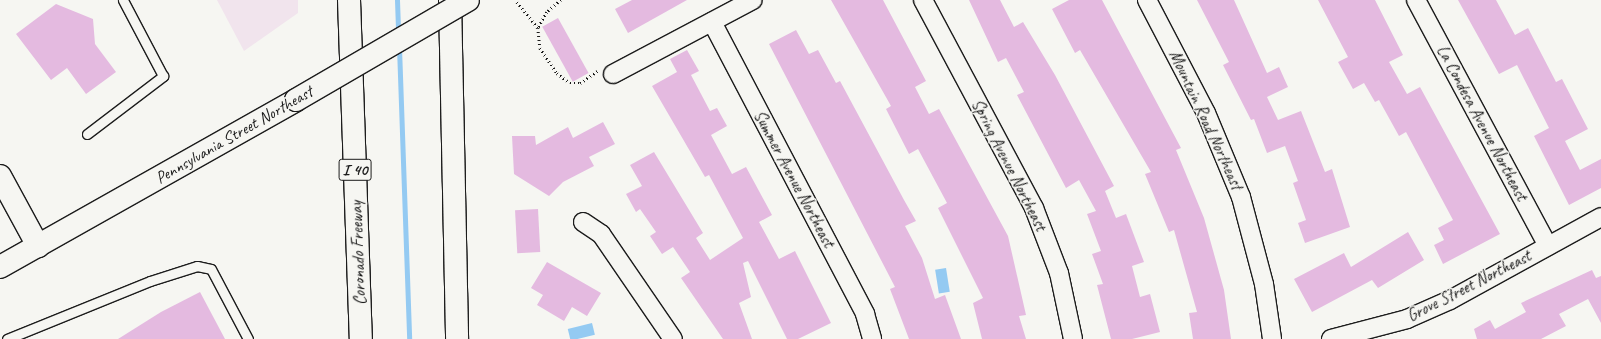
<!DOCTYPE html>
<style>
body{margin:0}
#map{position:relative;width:1601px;height:339px;overflow:hidden;background:#f6f6f2;font-family:Caveat,sans-serif}
div>[style]{position:absolute}
.built>*{inset:0;background:#f1e4ed}
.water>*{inset:0;background:#94caf2;transform-origin:0 0}
.stream>*{height:5px;margin:-2.5px;padding:0 2.5px;transform-origin:2.5px;border-radius:2.5px;background:#94caf2}
.building>*{inset:0;background:#e4bae0;transform-origin:0 0}
.path>*{height:2.5px;margin-top:-1.25px;transform-origin:0;background:repeating-linear-gradient(90deg,#1c1c1c 0 1px,transparent 0 4px)}
.roads{filter:drop-shadow(1px 0 #1c1c1c) drop-shadow(-1px 0 #1c1c1c) drop-shadow(0 1px #1c1c1c) drop-shadow(0 -1px #1c1c1c)}
.lane>*{height:9px;margin:-4.5px;padding:0 4.5px;transform-origin:4.5px;border-radius:4.5px;background:#f6f6f2}
.street>*{height:18px;margin:-9px;padding:0 9px;transform-origin:9px;border-radius:9px;background:#f6f6f2}
.secondary>*{height:22px;margin:-11px;padding:0 11px;transform-origin:11px;border-radius:11px;background:#f6f6f2}
.highway>*{height:22px;margin:-11px;padding:0 11px;transform-origin:11px;border-radius:11px;background:#f6f6f2}
.bridges{filter:drop-shadow(1px 0 #1c1c1c) drop-shadow(-1px 0 #1c1c1c) drop-shadow(0 1px #1c1c1c) drop-shadow(0 -1px #1c1c1c)}
.secondary-bridge>*{height:22px;margin:-11px;padding:0 11px;transform-origin:11px;border-radius:11px;background:#f6f6f2}
span{translate:-50% -50%;white-space:nowrap;text-align:center;line-height:1.15;-webkit-text-stroke:3px #f6f6f2;paint-order:stroke}
.shield-label span{padding:1px 3px;background:#f6f6f2;border:1px solid;border-radius:3px;-webkit-text-stroke-width:0}
.shield-label{font-size:16px;color:#1c1c1c;font-weight:700}
.street-label{font-size:17px;color:#1c1c1c}
</style>
<div id="map">
<div class="built">
<div style="clip-path:polygon(217px 0,298px 0,298px 13px,244px 51px)"></div>
</div>
<div class="water">
<div style="left:946px;top:268px;width:24px;height:11px;rotate:81deg"></div>
<div style="left:592px;top:323px;width:12px;height:25px;rotate:76deg"></div>
</div>
<div class="stream">
<div style="left:397px;top:0;width:33px;rotate:88deg"></div>
<div style="left:399px;top:47px;width:292px;rotate:88deg"></div>
</div>
<div class="building">
<div style="clip-path:polygon(632px 0,687px 0,628px 33px,615px 9px)"></div>
<div style="clip-path:polygon(831px 0,883px 0,926px 81px,915px 87px,929px 114px,939px 109px,1008px 236px,1026px 315px,1019px 316px,1026px 339px,982px 339px,973px 303px,983px 298px,938px 208px,947px 203px,918px 149px,909px 154px,886px 109px,891px 106px)"></div>
<div style="clip-path:polygon(969px 0,1000px 0,1014px 27px,1023px 22px,1055px 75px,1114px 186px,1105px 191px,1116px 218px,1126px 214px,1144px 262px,1132px 266px,1140px 297px,1150px 294px,1160px 332px,1132px 339px,1111px 339px,1097px 285px,1103px 284px,1092px 254px,1101px 251px,1087px 214px,1096px 211px,1079px 180px,1066px 188px,1017px 95px,1024px 92px,1006px 58px,998px 62px)"></div>
<div style="clip-path:polygon(1069px 0,1102px 0,1181px 148px,1176px 150px,1204px 218px,1224px 290px,1231px 339px,1193px 339px,1189px 313px,1197px 312px,1174px 230px,1169px 232px,1145px 174px,1151px 172px,1080px 50px,1075px 53px,1052px 9px)"></div>
<div style="clip-path:polygon(1197px 0,1234px 0,1267px 73px,1279px 67px,1288px 87px,1267px 97px,1278px 120px,1301px 111px,1325px 172px,1332px 169px,1350px 227px,1305px 243px,1298px 223px,1306px 220px,1293px 183px,1298px 181px,1285px 146px,1267px 153px,1254px 119px,1251px 120px,1223px 65px,1229px 62px)"></div>
<div style="clip-path:polygon(1318px 0,1375px 0,1403px 55px,1389px 62px,1407px 94px,1420px 87px,1500px 234px,1443px 264px,1434px 245px,1444px 240px,1438px 228px,1453px 220px,1406px 132px,1399px 136px,1379px 100px,1375px 102px,1364px 83px,1353px 89px,1338px 62px,1348px 57px)"></div>
<div style="clip-path:polygon(1458px 0,1496px 0,1515px 35px,1528px 28px,1556px 82px,1562px 79px,1588px 129px,1565px 141px,1580px 170px,1601px 159px,1601px 188px,1569px 205px,1534px 136px,1549px 128px,1517px 65px,1499px 74px)"></div>
<div style="clip-path:polygon(56px 4px,93px 19px,95px 44px,116px 72px,86px 94px,67px 68px,51px 80px,16px 34px)"></div>
<div style="left:558px;top:18px;width:63px;height:18px;rotate:61deg"></div>
<div style="clip-path:polygon(796px 30px,809px 54px,818px 50px,836px 83px,840px 81px,904px 200px,916px 221px,905px 226px,922px 258px,935px 299px,945px 295px,961px 339px,909px 339px,890px 289px,895px 287px,769px 44px)"></div>
<div style="clip-path:polygon(687px 50px,699px 71px,691px 75px,710px 111px,717px 108px,727px 126px,711px 135px,732px 174px,746px 167px,772px 215px,759px 222px,779px 259px,795px 251px,831px 323px,798px 339px,787px 339px,748px 261px,743px 263px,751px 297px,739px 303px,752px 339px,723px 339px,681px 278px,690px 272px,673px 247px,662px 254px,650px 236px,656px 232px,640px 209px,636px 212px,626px 194px,642px 186px,630px 165px,654px 152px,703px 233px,696px 238px,710px 260px,743px 238px,709px 175px,705px 177px,652px 86px,677px 72px,670px 59px)"></div>
<div style="clip-path:polygon(603px 122px,615px 144px,589px 157px,594px 166px,563px 182px,549px 196px,514px 174px,512px 136px,535px 136px,536px 145px,568px 127px,573px 138px)"></div>
<div style="left:538px;top:209px;width:43px;height:23px;rotate:87deg"></div>
<div style="clip-path:polygon(1408px 232px,1424px 260px,1378px 288px,1372px 280px,1312px 312px,1294px 279px,1344px 253px,1351px 267px)"></div>
<div style="clip-path:polygon(547px 262px,601px 293px,587px 316px,572px 307px,564px 321px,537px 305px,543px 295px,531px 288px)"></div>
<div style="clip-path:polygon(1592px 270px,1596px 278px,1601px 276px,1601px 323px,1588px 299px,1559px 314px,1566px 326px,1541px 339px,1477px 339px,1474px 329px,1490px 320px,1495px 329px,1526px 312px,1521px 303px)"></div>
<div style="clip-path:polygon(200px 292px,225px 339px,118px 339px,161px 312px)"></div>
</div>
<div class="path">
<div style="left:561px;top:0;width:18px;rotate:139deg"></div>
<div style="left:547px;top:12px;width:18px;rotate:119deg"></div>
<div style="left:538px;top:28px;width:20px;rotate:84deg"></div>
<div style="left:540px;top:48px;width:30px;rotate:56deg"></div>
<div style="left:557px;top:73px;width:16px;rotate:38deg"></div>
<div style="left:570px;top:83px;width:10px"></div>
<div style="left:580px;top:83px;width:21px;rotate:-35deg"></div>
<div style="left:517px;top:2px;width:33px;rotate:51deg"></div>
</div>
<div class="roads">
<div class="lane">
<div style="left:87px;top:134px;width:96px;rotate:-37.3deg"></div>
<div style="left:163px;top:76px;width:86px;rotate:-117.8deg"></div>
<div style="left:7px;top:339px;width:154px;rotate:-22.1deg"></div>
<div style="left:150px;top:281px;width:49px;rotate:-17.7deg"></div>
<div style="left:197px;top:266px;width:14px;rotate:12deg"></div>
<div style="left:211px;top:269px;width:79px;rotate:62.1deg"></div>
</div>
<div class="street">
<div style="left:923px;top:0;width:236px;rotate:61.9deg"></div>
<div style="left:1034px;top:208px;width:70px;rotate:69deg"></div>
<div style="left:1059px;top:273px;width:67px;rotate:78deg"></div>
<div style="left:1147px;top:0;width:127px;rotate:62.4deg"></div>
<div style="left:1206px;top:113px;width:91px;rotate:67.4deg"></div>
<div style="left:1241px;top:197px;width:90px;rotate:75.2deg"></div>
<div style="left:1264px;top:284px;width:56px;rotate:81.7deg"></div>
<div style="left:1416px;top:0;width:279px;rotate:61.8deg"></div>
<div style="left:712px;top:22px;width:330px;rotate:62.3deg"></div>
<div style="left:865px;top:314px;width:26px;rotate:74deg"></div>
<div style="left:613px;top:74px;width:158px;rotate:-27.9deg"></div>
<div style="left:583px;top:222px;width:22px;rotate:34deg"></div>
<div style="left:601px;top:234px;width:127px;rotate:55.6deg"></div>
<div style="left:1331px;top:339px;width:79px;rotate:-14.7deg"></div>
<div style="left:1407px;top:319px;width:47px;rotate:-23.8deg"></div>
<div style="left:1450px;top:300px;width:172px;rotate:-28.8deg"></div>
</div>
<div class="secondary">
<div style="left:0;top:176px;width:80px;rotate:61.5deg"></div>
<div style="left:0;top:267px;width:340px;rotate:-29.4deg"></div>
</div>
<div class="highway">
<div style="left:349px;top:0;width:339px;rotate:88deg"></div>
<div style="left:450px;top:0;width:339px;rotate:88.8deg"></div>
</div>
</div>
<div class="bridges">
<div class="secondary-bridge">
<div style="left:296px;top:100px;width:199px;rotate:-30.2deg"></div>
</div>
</div>
<div class="shield-label">
<span style="left:355px;top:170px">I 40</span>
</div>
<div class="street-label">
<span style="left:1206px;top:120px;rotate:65deg">Mountain Road Northeast</span>
<span style="left:1482px;top:123px;rotate:62deg">La Condesa Avenue Northeast</span>
<span style="left:234px;top:135px;rotate:-30deg">Pennsylvania Street Northeast</span>
<span style="left:1009px;top:165px;rotate:63deg">Spring Avenue Northeast</span>
<span style="left:794px;top:179px;rotate:62deg">Summer Avenue Northeast</span>
<span style="left:358px;top:253px;rotate:-92deg">Coronado Freeway</span>
<span style="left:1469px;top:286px;rotate:-27deg">Grove Street Northeast</span>
</div>
</div>
